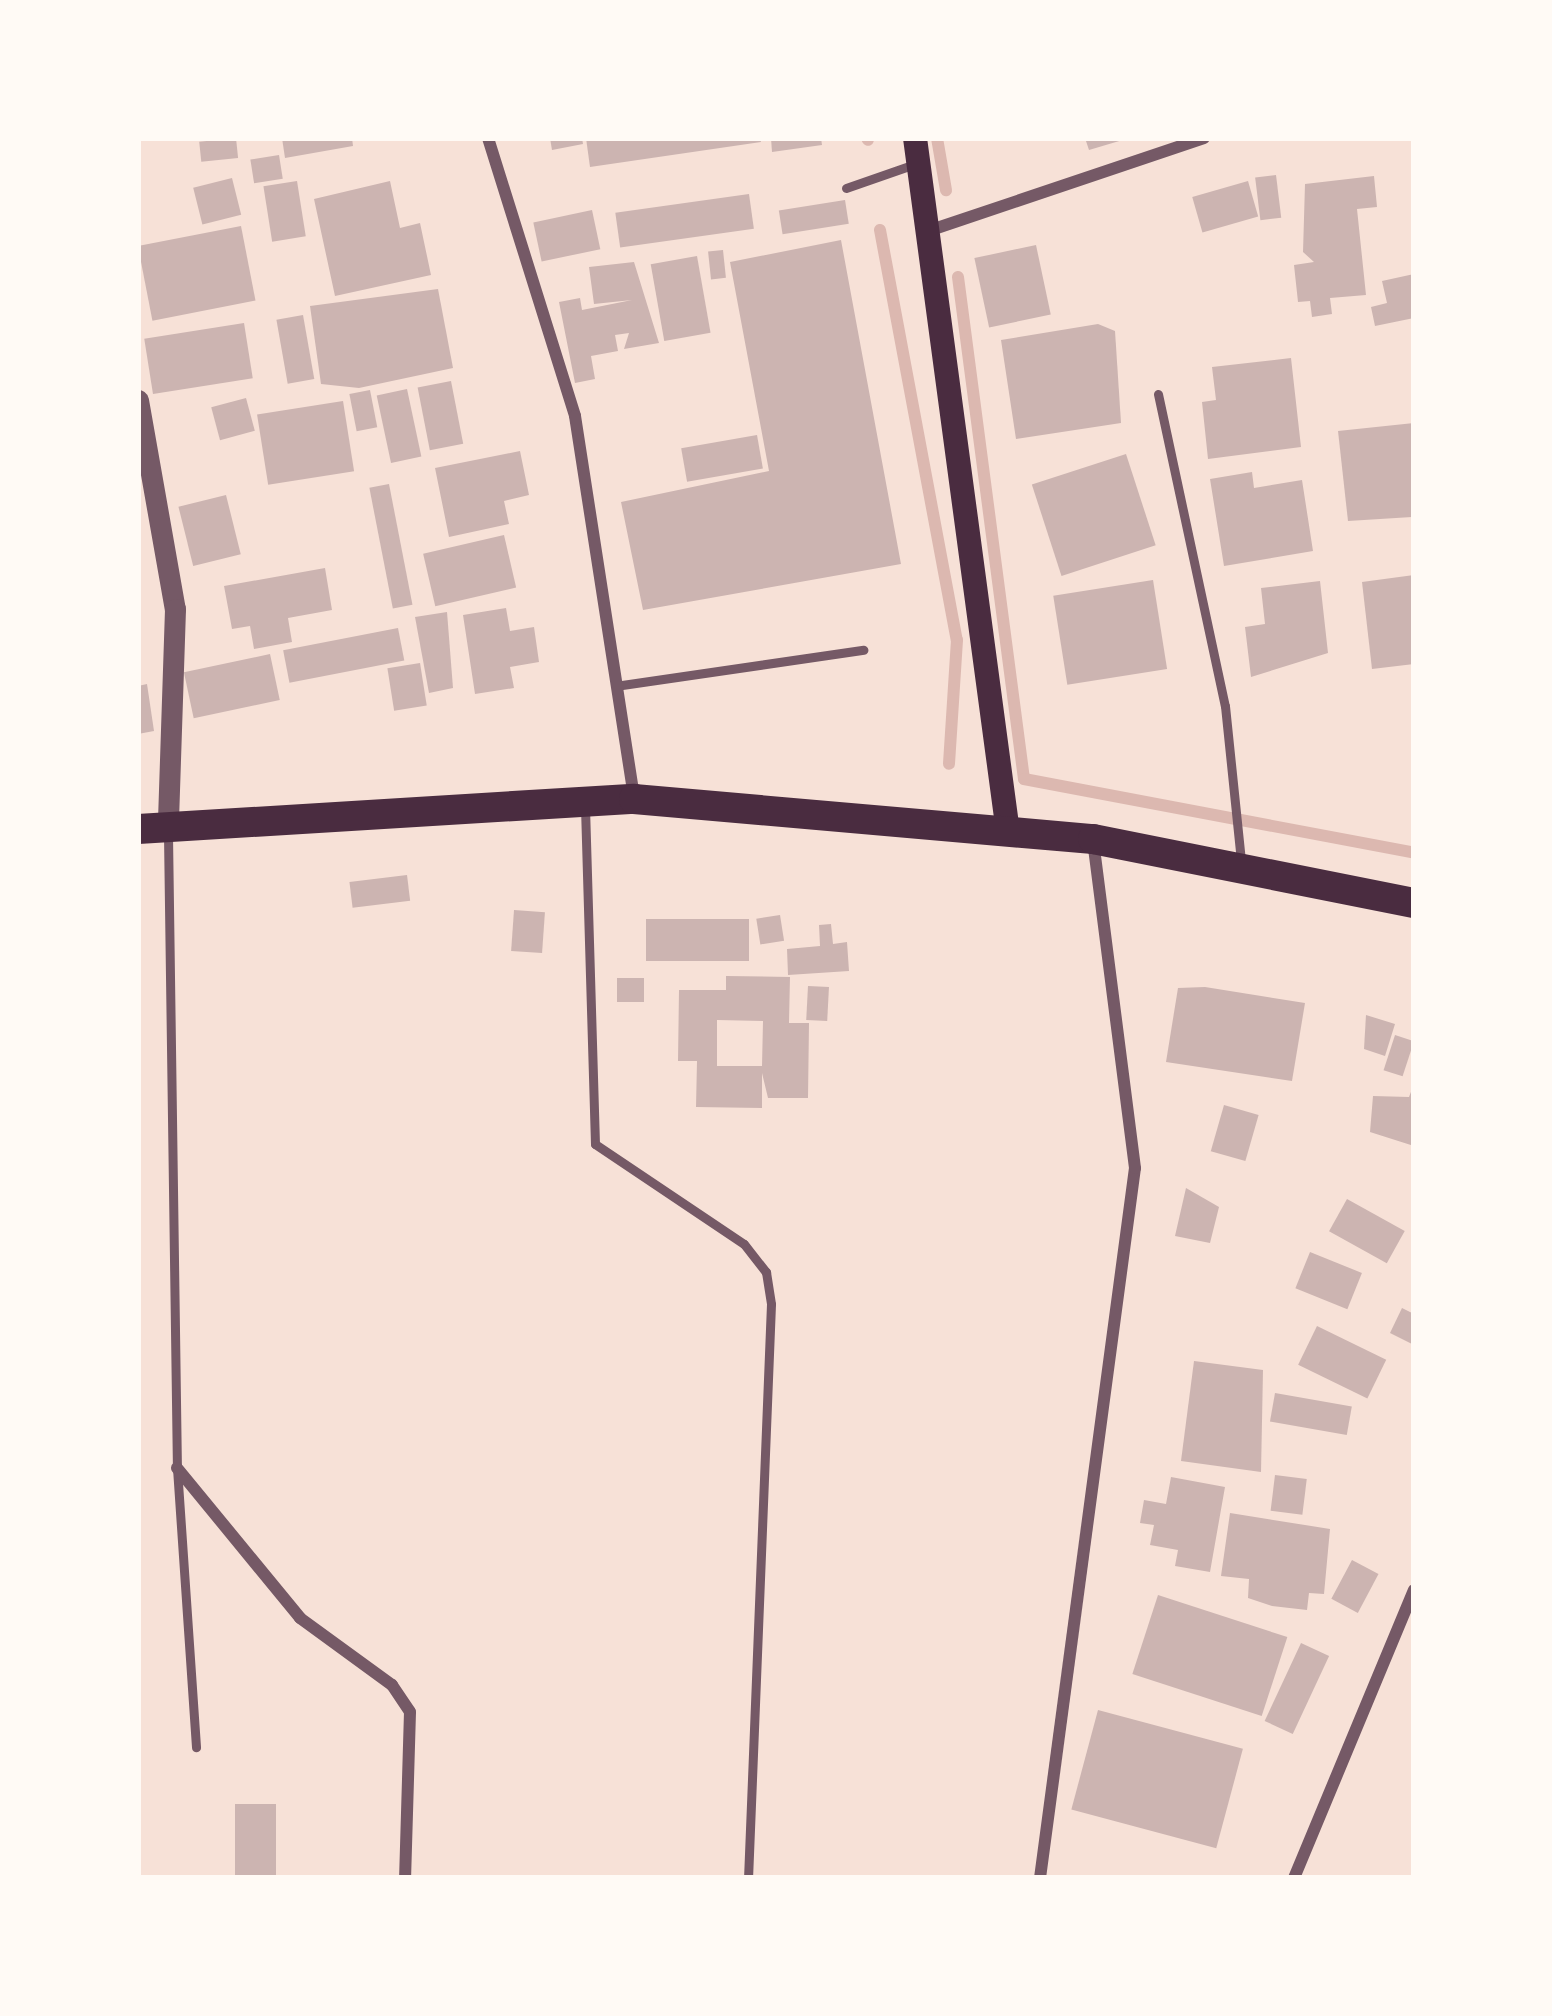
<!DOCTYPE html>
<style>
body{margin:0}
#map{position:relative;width:1552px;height:2016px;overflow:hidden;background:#f7e1d7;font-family:"Fira Sans",sans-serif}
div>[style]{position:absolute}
.stream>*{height:12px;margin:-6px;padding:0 6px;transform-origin:6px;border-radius:6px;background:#dcb8b0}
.building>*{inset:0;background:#ccb4b1;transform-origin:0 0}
.service>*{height:9px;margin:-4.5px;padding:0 4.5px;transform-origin:4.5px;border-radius:4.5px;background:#755966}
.minor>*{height:12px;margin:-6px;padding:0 6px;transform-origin:6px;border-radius:6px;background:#755966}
.tertiary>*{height:21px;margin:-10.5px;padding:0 10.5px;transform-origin:10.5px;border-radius:10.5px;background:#755966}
.secondary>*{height:24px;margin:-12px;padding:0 12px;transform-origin:12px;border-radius:12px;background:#4a2c40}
.primary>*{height:30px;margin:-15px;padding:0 15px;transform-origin:15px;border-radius:15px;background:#4a2c40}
span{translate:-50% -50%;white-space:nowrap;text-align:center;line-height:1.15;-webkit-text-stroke:9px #fffaf5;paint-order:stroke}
.frame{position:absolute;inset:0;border:141px solid #fffaf5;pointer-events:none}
</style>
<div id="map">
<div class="stream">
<div style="left:867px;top:138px;width:2px;rotate:63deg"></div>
<div style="left:937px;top:138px;width:53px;rotate:80.2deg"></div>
<div style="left:880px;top:230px;width:417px;rotate:79.4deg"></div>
<div style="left:957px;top:640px;width:124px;rotate:93.7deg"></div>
<div style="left:958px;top:277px;width:506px;rotate:82.51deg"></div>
<div style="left:1024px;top:779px;width:397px;rotate:10.7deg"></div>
</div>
<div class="building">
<div style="left:236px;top:138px;width:20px;height:37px;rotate:84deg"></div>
<div style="clip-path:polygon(282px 138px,352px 138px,353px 146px,285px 158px)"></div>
<div style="clip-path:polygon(550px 138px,582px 138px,583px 144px,552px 150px)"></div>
<div style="clip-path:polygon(586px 138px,760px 138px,761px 142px,590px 167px)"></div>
<div style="clip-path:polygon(771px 138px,821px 138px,822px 145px,772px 152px)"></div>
<div style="clip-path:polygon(1085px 138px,1126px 138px,1126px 139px,1089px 150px)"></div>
<div style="left:279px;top:155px;width:24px;height:29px;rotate:81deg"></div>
<div style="left:1276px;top:175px;width:43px;height:21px;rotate:83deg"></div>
<div style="clip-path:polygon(1374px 176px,1377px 207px,1357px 209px,1366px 295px,1330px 298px,1332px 314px,1312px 317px,1310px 301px,1298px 302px,1294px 265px,1314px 262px,1303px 252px,1305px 184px)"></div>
<div style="left:232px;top:178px;width:38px;height:40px;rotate:76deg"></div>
<div style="left:297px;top:181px;width:56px;height:34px;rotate:81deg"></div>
<div style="clip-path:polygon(390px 181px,400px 228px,420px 223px,431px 275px,335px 296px,314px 199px)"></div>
<div style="left:1248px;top:181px;width:37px;height:58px;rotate:74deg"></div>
<div style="left:749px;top:194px;width:35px;height:135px;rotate:82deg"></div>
<div style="left:845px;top:200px;width:24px;height:67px;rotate:81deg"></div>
<div style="left:592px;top:210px;width:40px;height:60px;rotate:78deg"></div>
<div style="left:241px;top:226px;width:76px;height:105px;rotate:79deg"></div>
<div style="clip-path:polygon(841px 240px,901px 564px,643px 610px,621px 502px,769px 471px,730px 262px)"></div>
<div style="left:1036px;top:245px;width:71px;height:63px;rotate:78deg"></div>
<div style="left:723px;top:250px;width:28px;height:15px;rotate:84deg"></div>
<div style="left:697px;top:256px;width:78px;height:47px;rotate:80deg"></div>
<div style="clip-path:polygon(634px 262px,659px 343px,624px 349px,629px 333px,615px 335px,618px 351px,591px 356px,595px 379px,575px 383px,559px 302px,580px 298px,582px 310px,632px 300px,594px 304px,589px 267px)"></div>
<div style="clip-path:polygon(1414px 274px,1414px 318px,1375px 326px,1371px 307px,1387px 303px,1382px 281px)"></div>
<div style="clip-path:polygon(438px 289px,453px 368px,359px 388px,321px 384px,310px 306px)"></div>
<div style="left:303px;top:315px;width:65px;height:27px;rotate:80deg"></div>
<div style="left:244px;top:323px;width:56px;height:101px;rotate:81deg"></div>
<div style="clip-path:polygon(1098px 324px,1115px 331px,1121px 423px,1016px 439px,1001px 340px)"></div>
<div style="clip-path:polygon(1291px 358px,1301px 447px,1208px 459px,1202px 402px,1216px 400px,1212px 367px)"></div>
<div style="left:451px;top:381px;width:64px;height:34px;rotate:79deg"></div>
<div style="left:407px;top:389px;width:69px;height:31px;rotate:78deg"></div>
<div style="left:370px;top:390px;width:38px;height:21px;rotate:79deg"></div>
<div style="left:246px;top:398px;width:34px;height:36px;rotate:75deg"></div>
<div style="left:343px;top:401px;width:71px;height:87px;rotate:81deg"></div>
<div style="clip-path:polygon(1414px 423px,1412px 517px,1348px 521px,1338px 431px)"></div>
<div style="left:757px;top:435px;width:34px;height:77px;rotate:80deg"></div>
<div style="clip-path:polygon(520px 451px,529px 495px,504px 501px,509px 524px,449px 537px,435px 468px)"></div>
<div style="left:1126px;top:454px;width:96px;height:99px;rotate:72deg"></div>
<div style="clip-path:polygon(1252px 472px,1254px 488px,1302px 480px,1313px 551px,1224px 566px,1210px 479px)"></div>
<div style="left:389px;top:484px;width:123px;height:20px;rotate:79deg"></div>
<div style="left:226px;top:495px;width:61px;height:49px;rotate:76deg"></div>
<div style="left:504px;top:535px;width:54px;height:83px;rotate:77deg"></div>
<div style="clip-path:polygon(325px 568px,332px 610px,288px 618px,292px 642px,254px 649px,250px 626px,232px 629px,224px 586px)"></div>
<div style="clip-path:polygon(1414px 575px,1414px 664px,1372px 669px,1362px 582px)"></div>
<div style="left:1153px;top:580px;width:90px;height:101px;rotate:81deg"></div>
<div style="clip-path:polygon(1320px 581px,1328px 653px,1251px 677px,1245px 627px,1265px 624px,1261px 588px)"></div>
<div style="clip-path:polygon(506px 608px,510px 631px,534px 627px,539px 662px,510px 667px,514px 688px,475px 694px,463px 615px)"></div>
<div style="clip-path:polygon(447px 612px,453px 688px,429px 693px,415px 617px)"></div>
<div style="left:398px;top:628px;width:33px;height:117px;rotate:79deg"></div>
<div style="left:270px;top:654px;width:47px;height:88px;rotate:78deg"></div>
<div style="left:420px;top:663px;width:43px;height:33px;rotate:81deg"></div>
<div style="clip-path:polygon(147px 684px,154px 731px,138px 734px,138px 686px)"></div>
<div style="left:407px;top:875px;width:26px;height:58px;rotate:83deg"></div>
<div style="left:514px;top:910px;width:31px;height:41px;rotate:4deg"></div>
<div style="left:780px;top:915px;width:26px;height:24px;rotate:81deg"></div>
<div style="left:749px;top:919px;width:42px;height:103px;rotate:90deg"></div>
<div style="clip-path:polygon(831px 924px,833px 944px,847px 942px,849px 971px,788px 975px,787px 949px,820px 946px,819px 925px)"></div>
<div style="clip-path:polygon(evenodd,726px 976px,790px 977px,789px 1023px,809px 1023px,808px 1098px,768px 1098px,762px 1073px,762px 1108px,696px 1107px,697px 1061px,678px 1061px,679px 990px,726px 990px,726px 976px,717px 1020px,763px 1021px,762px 1066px,717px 1066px,717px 1020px)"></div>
<div style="left:644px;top:978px;width:24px;height:27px;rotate:90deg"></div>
<div style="left:808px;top:986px;width:21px;height:34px;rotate:3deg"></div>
<div style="clip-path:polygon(1205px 987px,1305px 1003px,1292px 1081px,1166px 1062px,1178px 988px)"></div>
<div style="clip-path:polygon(1366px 1015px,1395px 1024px,1385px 1056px,1364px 1049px)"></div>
<div style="left:1395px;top:1035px;width:20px;height:37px;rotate:18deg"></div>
<div style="clip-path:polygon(1414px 1084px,1414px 1146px,1370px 1132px,1373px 1096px,1409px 1097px)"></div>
<div style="left:1224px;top:1105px;width:36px;height:48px;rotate:16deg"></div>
<div style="clip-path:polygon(1186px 1188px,1219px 1207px,1210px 1243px,1175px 1236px)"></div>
<div style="left:1347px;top:1199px;width:66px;height:37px;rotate:29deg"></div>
<div style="left:1310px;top:1252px;width:56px;height:39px;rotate:22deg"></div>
<div style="clip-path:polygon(1402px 1308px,1414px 1314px,1414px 1345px,1390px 1333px)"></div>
<div style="left:1317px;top:1326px;width:77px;height:43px;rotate:26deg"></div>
<div style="clip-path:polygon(1194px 1361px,1263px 1370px,1261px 1472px,1181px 1461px)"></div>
<div style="left:1275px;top:1393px;width:78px;height:29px;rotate:10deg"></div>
<div style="left:1275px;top:1475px;width:32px;height:36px;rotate:7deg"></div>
<div style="clip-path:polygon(1171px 1477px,1225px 1487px,1210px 1572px,1175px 1566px,1178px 1550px,1150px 1545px,1154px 1525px,1140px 1523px,1144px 1500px,1166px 1504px)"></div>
<div style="clip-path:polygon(1230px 1513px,1330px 1529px,1324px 1594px,1309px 1593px,1307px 1610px,1272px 1606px,1248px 1598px,1249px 1579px,1221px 1576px)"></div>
<div style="left:1352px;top:1560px;width:30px;height:44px;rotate:28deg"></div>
<div style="left:1158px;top:1595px;width:136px;height:83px;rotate:18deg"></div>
<div style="left:1301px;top:1643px;width:31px;height:86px;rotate:25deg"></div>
<div style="left:1098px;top:1710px;width:150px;height:103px;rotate:15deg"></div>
<div style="left:235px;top:1804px;width:41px;height:74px"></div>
</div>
<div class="service">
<div style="left:846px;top:188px;width:73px;rotate:-19.2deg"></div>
<div style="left:1158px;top:394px;width:319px;rotate:77.9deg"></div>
<div style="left:1225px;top:706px;width:155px;rotate:84.1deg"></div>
<div style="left:622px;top:685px;width:244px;rotate:-8.3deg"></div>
<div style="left:585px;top:807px;width:337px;rotate:88.3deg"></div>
<div style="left:595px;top:1144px;width:179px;rotate:33.9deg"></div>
<div style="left:744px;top:1244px;width:36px;rotate:52deg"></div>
<div style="left:766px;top:1272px;width:32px;rotate:81deg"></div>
<div style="left:771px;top:1304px;width:574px;rotate:92.29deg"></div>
<div style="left:168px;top:835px;width:633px;rotate:89.19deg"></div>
<div style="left:177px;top:1468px;width:280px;rotate:86.1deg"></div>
</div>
<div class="minor">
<div style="left:488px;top:138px;width:291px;rotate:72.6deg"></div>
<div style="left:575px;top:416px;width:387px;rotate:81.2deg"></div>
<div style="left:931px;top:230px;width:288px;rotate:-18.6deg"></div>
<div style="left:177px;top:1468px;width:194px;rotate:50.6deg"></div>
<div style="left:300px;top:1618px;width:114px;rotate:36.1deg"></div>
<div style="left:392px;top:1685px;width:32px;rotate:56deg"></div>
<div style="left:410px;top:1712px;width:166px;rotate:91.7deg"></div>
<div style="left:1040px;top:1878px;width:716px;rotate:-82.38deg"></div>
<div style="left:1135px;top:1168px;width:331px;rotate:-97.3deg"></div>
<div style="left:1294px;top:1878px;width:312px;rotate:-67.4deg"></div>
</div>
<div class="tertiary">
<div style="left:138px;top:400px;width:212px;rotate:80deg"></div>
<div style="left:175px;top:609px;width:214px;rotate:91.9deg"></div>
</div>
<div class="secondary">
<div style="left:915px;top:138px;width:700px;rotate:82.37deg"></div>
</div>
<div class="primary">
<div style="left:138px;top:829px;width:497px;rotate:-3.5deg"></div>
<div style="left:634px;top:799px;width:461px;rotate:5deg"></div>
<div style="left:1093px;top:839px;width:327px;rotate:11.3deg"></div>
</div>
<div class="frame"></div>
</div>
